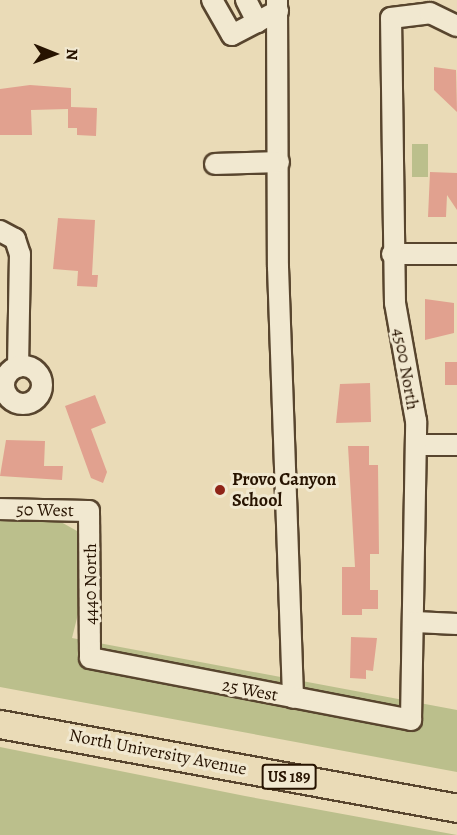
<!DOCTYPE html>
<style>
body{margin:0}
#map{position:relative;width:457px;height:835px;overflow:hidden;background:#eadbb7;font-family:Alegreya,serif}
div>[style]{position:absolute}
.green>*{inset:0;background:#bbbf8c;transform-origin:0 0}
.building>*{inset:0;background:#e1a18f;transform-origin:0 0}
.roads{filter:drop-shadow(2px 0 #58452e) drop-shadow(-2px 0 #58452e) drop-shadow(0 2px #58452e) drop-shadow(0 -2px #58452e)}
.minor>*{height:20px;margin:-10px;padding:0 10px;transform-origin:10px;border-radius:10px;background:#f1e8d0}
.minor>.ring{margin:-10px;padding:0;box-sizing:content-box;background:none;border:20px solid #f1e8d0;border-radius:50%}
.highway>*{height:27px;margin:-13.5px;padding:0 13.5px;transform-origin:13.5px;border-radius:13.5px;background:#eadbb7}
.dots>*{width:16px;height:16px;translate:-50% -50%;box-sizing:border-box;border:3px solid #f1e8d0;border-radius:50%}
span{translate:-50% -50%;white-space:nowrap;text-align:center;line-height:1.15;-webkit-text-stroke:6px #f1e8d0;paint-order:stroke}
.shield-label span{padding:2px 4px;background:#f1e8d0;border:2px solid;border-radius:4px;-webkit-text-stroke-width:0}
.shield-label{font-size:16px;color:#271300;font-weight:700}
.street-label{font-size:18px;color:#271300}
.poi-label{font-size:18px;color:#271300;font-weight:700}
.left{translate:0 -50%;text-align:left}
.north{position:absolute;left:24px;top:24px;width:60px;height:60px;-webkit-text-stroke:4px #f1e8d0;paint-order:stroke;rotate:91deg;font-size:16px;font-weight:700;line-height:24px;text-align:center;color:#271300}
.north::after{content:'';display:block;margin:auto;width:21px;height:27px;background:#271300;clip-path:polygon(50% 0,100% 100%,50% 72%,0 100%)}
</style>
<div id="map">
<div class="green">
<div style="left:412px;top:144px;width:16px;height:33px"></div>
<div style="clip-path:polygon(0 521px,61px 522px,77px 531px,78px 614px,72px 638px,457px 710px,457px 772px,0 687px)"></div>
<div style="clip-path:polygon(0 747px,245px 796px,457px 835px,0 835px)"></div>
</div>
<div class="building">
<div style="clip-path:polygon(434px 67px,456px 70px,457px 112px,434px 90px)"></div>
<div style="clip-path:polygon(30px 85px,71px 88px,71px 107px,97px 108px,96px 136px,77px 135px,77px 128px,68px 128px,68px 109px,31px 110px,32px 135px,0 135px,0 89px)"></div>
<div style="clip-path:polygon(430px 172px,457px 173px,457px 210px,447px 195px,446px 217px,428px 217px)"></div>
<div style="clip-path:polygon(58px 218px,95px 220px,92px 275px,98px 275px,97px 287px,77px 286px,78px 271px,53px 269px)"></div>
<div style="clip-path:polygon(425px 299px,454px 303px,454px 333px,425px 340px)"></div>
<div style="left:445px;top:362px;width:12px;height:23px"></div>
<div style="clip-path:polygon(370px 383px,371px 422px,336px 423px,340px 384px)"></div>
<div style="clip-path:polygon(95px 395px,106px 423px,91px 429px,107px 472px,103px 483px,91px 478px,65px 406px)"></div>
<div style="clip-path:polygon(6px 440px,45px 441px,44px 466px,63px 466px,62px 480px,0 476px)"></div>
<div style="clip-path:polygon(348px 446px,369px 446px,369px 465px,378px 465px,379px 554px,370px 554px,370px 590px,378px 590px,378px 609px,362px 609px,362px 615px,342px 615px,342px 567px,355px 567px)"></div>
<div style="clip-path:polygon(351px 637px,377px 638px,373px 671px,366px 670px,366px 679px,350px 678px)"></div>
</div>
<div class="roads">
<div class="minor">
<div style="left:212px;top:0;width:40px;rotate:60.3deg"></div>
<div style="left:232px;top:35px;width:52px;rotate:-27.6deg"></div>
<div style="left:246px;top:0;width:25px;rotate:63deg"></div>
<div style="left:277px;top:0;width:267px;rotate:89.8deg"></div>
<div style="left:278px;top:267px;width:431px;rotate:88deg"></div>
<div style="left:215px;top:164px;width:64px;rotate:-1.8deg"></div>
<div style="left:0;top:231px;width:17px;rotate:28deg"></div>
<div style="left:15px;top:239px;width:16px;rotate:72deg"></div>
<div style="left:20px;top:254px;width:113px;rotate:91deg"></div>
<div style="left:392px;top:254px;width:65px"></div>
<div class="ring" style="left:4px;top:366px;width:18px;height:18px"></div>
<div style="left:416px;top:445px;width:41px"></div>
<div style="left:0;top:509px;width:89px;rotate:1.3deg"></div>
<div style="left:89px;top:511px;width:147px;rotate:89.6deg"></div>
<div style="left:90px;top:658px;width:327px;rotate:10.9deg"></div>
<div style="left:411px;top:720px;width:299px;rotate:-89deg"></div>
<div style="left:416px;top:421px;width:120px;rotate:-100.1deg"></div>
<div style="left:395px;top:303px;width:285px;rotate:-90.8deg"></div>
<div style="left:391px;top:18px;width:39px;rotate:-7deg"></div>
<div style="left:430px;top:13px;width:30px;rotate:26deg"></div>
<div style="left:415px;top:622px;width:42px;rotate:2.7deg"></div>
</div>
<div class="highway">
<div style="left:0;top:724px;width:465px;rotate:10.4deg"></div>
</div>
</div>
<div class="dots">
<div style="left:220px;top:490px;background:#8f2418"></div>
</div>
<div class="shield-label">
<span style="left:289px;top:777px">US 189</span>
</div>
<div class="street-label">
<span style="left:406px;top:369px;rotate:80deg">4500 North</span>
<span style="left:45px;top:510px;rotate:1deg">50 West</span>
<span style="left:90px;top:584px;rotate:-90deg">4440 North</span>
<span style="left:250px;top:690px;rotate:11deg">25 West</span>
<span style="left:158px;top:752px;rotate:11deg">North University Avenue</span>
</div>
<div class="poi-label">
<span class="left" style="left:232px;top:490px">Provo Canyon<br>School</span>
</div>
<div class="north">N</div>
</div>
